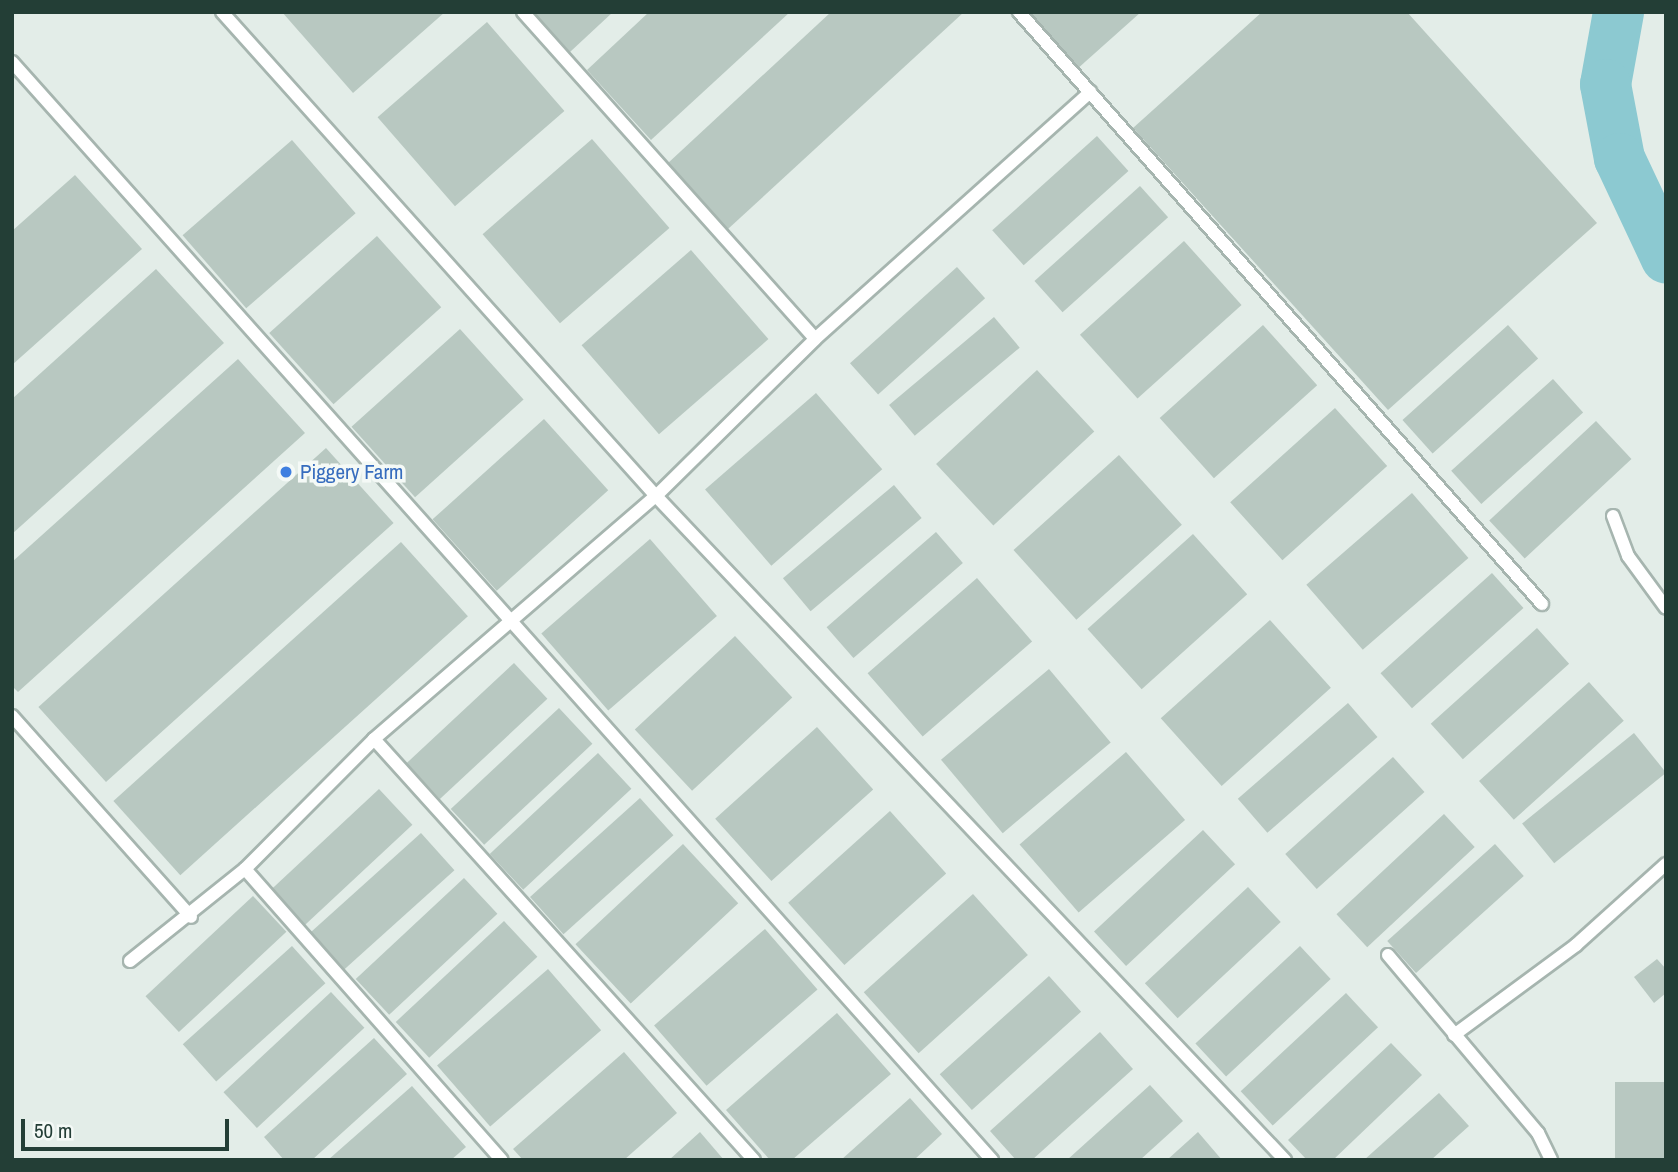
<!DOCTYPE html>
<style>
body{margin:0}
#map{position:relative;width:1678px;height:1172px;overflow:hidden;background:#e3ede8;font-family:"Archivo Narrow",sans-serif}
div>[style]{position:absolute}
.river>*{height:51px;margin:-25.5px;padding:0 25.5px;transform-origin:25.5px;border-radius:25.5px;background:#8cc9d1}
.building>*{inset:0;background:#b8c8c1;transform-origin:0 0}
.roads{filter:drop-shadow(2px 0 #a6b5af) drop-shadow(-2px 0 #a6b5af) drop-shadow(0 2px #a6b5af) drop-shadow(0 -2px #a6b5af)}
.service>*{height:12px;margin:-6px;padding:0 6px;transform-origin:6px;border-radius:6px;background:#fff}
.dots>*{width:19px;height:19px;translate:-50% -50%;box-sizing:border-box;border:4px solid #f4f9f6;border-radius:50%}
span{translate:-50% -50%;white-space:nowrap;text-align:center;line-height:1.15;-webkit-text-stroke:7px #f4f9f6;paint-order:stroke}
.shop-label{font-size:21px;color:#366cbe}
.left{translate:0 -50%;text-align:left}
.frame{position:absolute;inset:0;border:14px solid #233e36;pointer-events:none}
.scale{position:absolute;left:21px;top:1119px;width:208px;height:32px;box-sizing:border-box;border:4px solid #233e36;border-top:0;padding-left:9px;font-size:21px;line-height:24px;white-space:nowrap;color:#233e36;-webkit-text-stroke:5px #f4f9f6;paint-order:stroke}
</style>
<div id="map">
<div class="river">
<div style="left:1618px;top:12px;width:73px;rotate:100.2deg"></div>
<div style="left:1605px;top:84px;width:75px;rotate:79.3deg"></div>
<div style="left:1619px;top:158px;width:110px;rotate:64.8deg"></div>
</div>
<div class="building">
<div style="clip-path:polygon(282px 12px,445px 12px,353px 93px)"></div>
<div style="clip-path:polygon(534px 12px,613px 12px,570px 52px)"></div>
<div style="clip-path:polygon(649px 12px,790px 12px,651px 140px,587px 70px)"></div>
<div style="clip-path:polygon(831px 12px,964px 12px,728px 229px,667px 164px)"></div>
<div style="clip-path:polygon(1024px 12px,1141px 12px,1076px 70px)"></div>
<div style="clip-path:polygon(1262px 12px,1407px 12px,1597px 223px,1388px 410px,1133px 128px)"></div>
<div style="left:487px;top:22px;width:118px;height:145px;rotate:49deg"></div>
<div style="left:1097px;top:136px;width:47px;height:141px;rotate:48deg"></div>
<div style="left:592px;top:139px;width:118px;height:145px;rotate:49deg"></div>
<div style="left:292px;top:140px;width:97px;height:145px;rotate:49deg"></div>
<div style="clip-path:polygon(75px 175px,142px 249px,12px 365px,12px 231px)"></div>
<div style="left:1140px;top:186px;width:42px;height:142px;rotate:48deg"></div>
<div style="left:377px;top:236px;width:96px;height:145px;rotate:48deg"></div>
<div style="left:1184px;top:241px;width:86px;height:140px;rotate:48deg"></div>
<div style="left:691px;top:250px;width:118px;height:145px;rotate:49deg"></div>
<div style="left:957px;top:267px;width:42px;height:144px;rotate:48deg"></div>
<div style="clip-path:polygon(156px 269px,224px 343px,12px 534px,12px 399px)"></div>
<div style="left:994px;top:317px;width:40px;height:137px;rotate:50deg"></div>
<div style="left:1263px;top:325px;width:81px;height:139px;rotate:48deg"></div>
<div style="left:1508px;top:325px;width:45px;height:142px;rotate:48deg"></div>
<div style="left:460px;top:329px;width:95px;height:146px;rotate:48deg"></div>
<div style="clip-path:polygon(238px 359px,305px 433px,18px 692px,12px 686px,12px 562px)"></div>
<div style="left:1037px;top:370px;width:84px;height:138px;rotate:47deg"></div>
<div style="left:1553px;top:379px;width:45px;height:137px;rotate:48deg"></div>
<div style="left:816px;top:393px;width:101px;height:147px;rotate:49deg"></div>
<div style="left:1335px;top:408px;width:78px;height:141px;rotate:48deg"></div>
<div style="left:544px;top:419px;width:96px;height:150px;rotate:48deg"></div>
<div style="left:1596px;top:421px;width:52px;height:146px;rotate:47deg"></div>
<div style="left:326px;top:448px;width:101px;height:387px;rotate:48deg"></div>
<div style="left:1119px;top:455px;width:94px;height:142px;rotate:48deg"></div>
<div style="left:894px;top:485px;width:43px;height:145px;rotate:50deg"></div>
<div style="left:1412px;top:493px;width:86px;height:140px;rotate:49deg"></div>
<div style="left:936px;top:532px;width:41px;height:145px;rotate:49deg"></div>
<div style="left:1193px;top:534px;width:81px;height:142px;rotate:48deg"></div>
<div style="left:650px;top:539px;width:102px;height:144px;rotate:49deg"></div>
<div style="left:401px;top:542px;width:100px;height:387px;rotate:48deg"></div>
<div style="left:1492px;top:573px;width:47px;height:150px;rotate:48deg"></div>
<div style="left:977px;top:578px;width:84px;height:145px;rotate:49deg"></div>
<div style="left:1270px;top:620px;width:91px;height:147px;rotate:48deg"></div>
<div style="left:1537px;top:628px;width:48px;height:143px;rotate:48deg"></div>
<div style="left:735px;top:636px;width:84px;height:137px;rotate:47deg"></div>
<div style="left:514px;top:663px;width:49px;height:147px;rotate:47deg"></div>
<div style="left:1049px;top:669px;width:96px;height:141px;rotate:50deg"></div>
<div style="left:1589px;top:682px;width:52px;height:148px;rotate:48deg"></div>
<div style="left:1348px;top:703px;width:45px;height:146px;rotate:49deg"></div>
<div style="left:559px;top:708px;width:49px;height:148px;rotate:47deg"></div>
<div style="left:817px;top:727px;width:84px;height:137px;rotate:48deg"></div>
<div style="left:1634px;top:733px;width:51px;height:144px;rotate:51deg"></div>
<div style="left:1126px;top:752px;width:90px;height:141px;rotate:49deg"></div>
<div style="left:598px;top:753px;width:49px;height:148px;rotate:47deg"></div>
<div style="left:1393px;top:757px;width:47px;height:145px;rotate:48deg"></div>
<div style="left:379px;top:789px;width:49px;height:147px;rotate:47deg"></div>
<div style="left:640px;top:798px;width:50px;height:148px;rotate:48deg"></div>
<div style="left:890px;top:811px;width:84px;height:137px;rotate:48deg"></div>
<div style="left:1444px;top:814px;width:45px;height:147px;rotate:47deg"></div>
<div style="left:1203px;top:830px;width:47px;height:149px;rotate:47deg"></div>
<div style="left:421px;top:833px;width:50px;height:148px;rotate:48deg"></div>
<div style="left:683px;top:844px;width:81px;height:147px;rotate:47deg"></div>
<div style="left:1495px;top:844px;width:43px;height:145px;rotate:48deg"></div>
<div style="left:464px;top:878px;width:49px;height:148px;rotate:47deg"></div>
<div style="left:1248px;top:887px;width:48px;height:141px;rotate:47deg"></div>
<div style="left:973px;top:894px;width:82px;height:147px;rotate:48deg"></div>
<div style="left:253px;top:896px;width:49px;height:147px;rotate:47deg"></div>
<div style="left:504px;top:921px;width:49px;height:148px;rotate:47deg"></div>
<div style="left:765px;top:929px;width:80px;height:147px;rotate:49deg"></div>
<div style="left:292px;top:946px;width:50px;height:147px;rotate:48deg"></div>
<div style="left:1300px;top:946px;width:45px;height:143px;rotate:47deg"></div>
<div style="clip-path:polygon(1657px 959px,1666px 969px,1666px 993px,1654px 1003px,1634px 977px)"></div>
<div style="left:548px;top:969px;width:81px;height:147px;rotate:49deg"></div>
<div style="left:1049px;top:976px;width:48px;height:147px;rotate:48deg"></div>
<div style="left:331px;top:992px;width:49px;height:147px;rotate:47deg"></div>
<div style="left:1346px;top:993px;width:47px;height:144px;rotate:47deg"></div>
<div style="clip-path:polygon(837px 1013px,891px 1074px,792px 1160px,770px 1160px,726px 1110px)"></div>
<div style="clip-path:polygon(1100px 1032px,1133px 1069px,1032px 1160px,1016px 1160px,990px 1131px)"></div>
<div style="clip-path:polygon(374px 1038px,407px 1074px,312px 1160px,284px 1160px,264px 1137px)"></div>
<div style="clip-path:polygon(1391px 1043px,1422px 1075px,1333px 1160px,1307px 1160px,1288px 1140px)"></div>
<div style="clip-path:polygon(624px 1052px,677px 1113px,624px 1160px,523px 1160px,513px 1149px)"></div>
<div style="left:1666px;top:1082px;width:77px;height:51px;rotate:90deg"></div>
<div style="clip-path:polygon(1150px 1085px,1183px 1121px,1140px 1160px,1067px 1160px)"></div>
<div style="clip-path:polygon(412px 1086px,466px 1147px,451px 1160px,328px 1160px)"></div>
<div style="clip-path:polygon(1439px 1093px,1469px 1126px,1431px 1160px,1364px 1160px)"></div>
<div style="clip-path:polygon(910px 1098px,942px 1134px,914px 1160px,841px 1160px)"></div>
<div style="clip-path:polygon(700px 1132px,724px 1160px,669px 1160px)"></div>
<div style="clip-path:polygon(1198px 1132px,1222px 1160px,1167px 1160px)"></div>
</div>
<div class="roads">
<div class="service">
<div style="left:222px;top:12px;width:650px;rotate:48.12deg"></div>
<div style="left:656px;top:496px;width:915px;rotate:46.55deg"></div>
<div style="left:523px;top:12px;width:438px;rotate:48.2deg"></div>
<div style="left:1019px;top:12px;width:790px;rotate:48.54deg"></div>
<div style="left:12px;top:62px;width:1472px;rotate:48.25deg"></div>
<div style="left:1613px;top:516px;width:43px;rotate:69.4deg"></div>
<div style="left:1628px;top:556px;width:64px;rotate:53.8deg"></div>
<div style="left:12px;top:716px;width:269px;rotate:48.3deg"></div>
<div style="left:374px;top:739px;width:567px;rotate:47.93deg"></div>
<div style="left:245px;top:869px;width:388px;rotate:48.6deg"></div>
<div style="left:1388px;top:955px;width:233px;rotate:49.9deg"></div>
<div style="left:1538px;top:1133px;width:30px;rotate:64deg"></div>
<div style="left:130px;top:961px;width:147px;rotate:-38.7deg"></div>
<div style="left:245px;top:869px;width:183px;rotate:-45.2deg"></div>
<div style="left:374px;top:739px;width:372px;rotate:-40.8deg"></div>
<div style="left:656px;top:496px;width:223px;rotate:-44.6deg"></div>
<div style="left:815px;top:339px;width:370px;rotate:-41.9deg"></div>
<div style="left:1454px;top:1035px;width:152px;rotate:-36.4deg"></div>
<div style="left:1576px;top:945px;width:121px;rotate:-42deg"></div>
</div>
</div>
<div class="dots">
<div style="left:286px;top:472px;background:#3f7fe0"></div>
</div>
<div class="shop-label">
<span class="left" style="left:300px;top:472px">Piggery Farm</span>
</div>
<div class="frame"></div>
<div class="scale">50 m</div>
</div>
